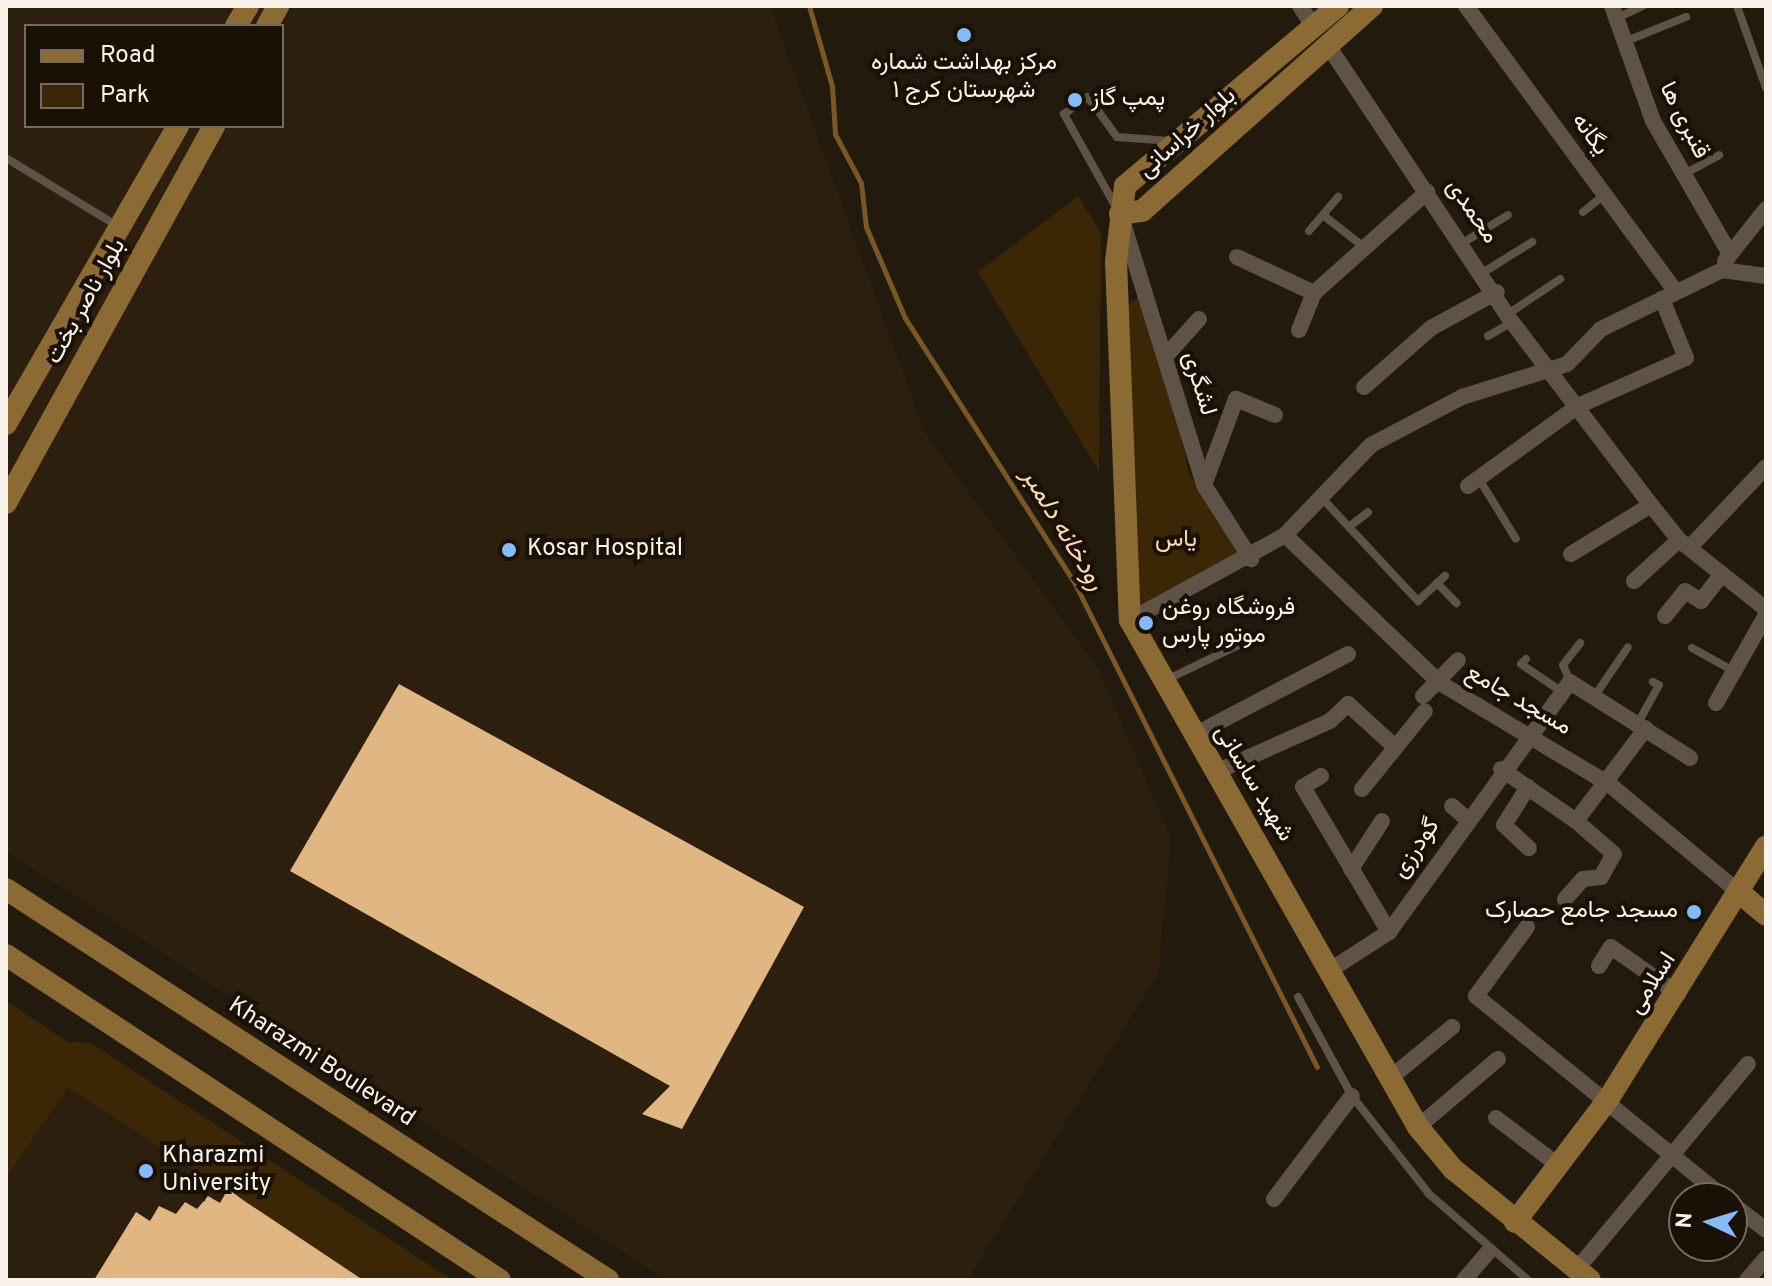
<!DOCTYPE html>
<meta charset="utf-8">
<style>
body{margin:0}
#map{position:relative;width:1772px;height:1286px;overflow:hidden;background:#231a0e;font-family:Overpass,Vazirmatn,sans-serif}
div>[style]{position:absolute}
.built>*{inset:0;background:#2d1f0e}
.green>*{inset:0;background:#3b2605}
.stream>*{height:5px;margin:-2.5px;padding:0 2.5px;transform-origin:2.5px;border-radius:2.5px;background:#7b5724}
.building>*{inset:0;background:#e0b783}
.lane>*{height:8px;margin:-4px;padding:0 4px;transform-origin:4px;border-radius:4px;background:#5e5346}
.street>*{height:16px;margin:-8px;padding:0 8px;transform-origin:8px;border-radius:8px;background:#5e5346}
.secondary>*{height:22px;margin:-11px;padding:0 11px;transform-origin:11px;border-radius:11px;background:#8b6b33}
.dots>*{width:22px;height:22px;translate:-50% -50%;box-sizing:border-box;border:4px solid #1a1106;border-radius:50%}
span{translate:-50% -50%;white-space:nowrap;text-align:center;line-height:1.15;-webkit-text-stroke:8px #1a1106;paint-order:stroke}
.poi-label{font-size:24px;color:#f8f2ea}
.left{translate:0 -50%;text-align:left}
.right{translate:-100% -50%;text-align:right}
.street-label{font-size:24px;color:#f8f2ea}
.park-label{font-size:24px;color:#fbd9ae}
.water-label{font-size:26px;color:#fad8ad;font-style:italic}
.frame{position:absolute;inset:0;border:8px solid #f8f2ea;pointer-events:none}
.legend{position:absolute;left:24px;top:24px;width:260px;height:104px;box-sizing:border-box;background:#1a1106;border:2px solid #736b61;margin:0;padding:10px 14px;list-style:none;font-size:24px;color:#f8f2ea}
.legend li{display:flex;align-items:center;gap:16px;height:40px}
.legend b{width:40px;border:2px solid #736b61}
.north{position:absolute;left:1668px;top:1182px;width:80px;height:80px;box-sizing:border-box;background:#1a1106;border:2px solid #736b61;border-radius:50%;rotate:274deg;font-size:22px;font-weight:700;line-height:32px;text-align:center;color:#f8f2ea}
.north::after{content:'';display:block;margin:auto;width:28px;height:36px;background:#85bbfb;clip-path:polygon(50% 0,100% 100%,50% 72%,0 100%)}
</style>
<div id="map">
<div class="built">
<div style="clip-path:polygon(evenodd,6px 6px,770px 6px,925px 433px,1098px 668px,1171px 838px,1158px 974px,967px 1280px,666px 1280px,6px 851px,6px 6px,26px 26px,282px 26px,282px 126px,26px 126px,26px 26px)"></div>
<div style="clip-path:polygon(6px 1001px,68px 1042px,91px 1043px,452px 1280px,6px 1280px)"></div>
</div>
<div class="green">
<div style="clip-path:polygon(1078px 196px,1101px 233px,1099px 471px,978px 272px)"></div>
<div style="clip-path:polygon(1141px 295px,1165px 357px,1189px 474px,1251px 559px,1130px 620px,1117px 313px)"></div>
<div style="clip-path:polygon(6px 1001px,68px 1042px,91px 1043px,452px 1280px,363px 1280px,68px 1087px,6px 1178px)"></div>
</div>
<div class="stream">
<div style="left:809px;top:6px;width:83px;rotate:74deg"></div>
<div style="left:832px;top:86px;width:48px;rotate:86.4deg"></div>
<div style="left:835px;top:134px;width:55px;rotate:62deg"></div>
<div style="left:861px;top:183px;width:44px;rotate:83.5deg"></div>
<div style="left:866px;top:227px;width:99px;rotate:66.8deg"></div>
<div style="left:905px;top:318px;width:316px;rotate:57.4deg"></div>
<div style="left:1075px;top:584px;width:540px;rotate:63.39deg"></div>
</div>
<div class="building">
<div style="clip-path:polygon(399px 684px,804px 907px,682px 1129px,642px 1114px,670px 1086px,290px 871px)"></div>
<div style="clip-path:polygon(228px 1189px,243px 1200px,363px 1280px,94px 1280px,136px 1212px,150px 1221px,159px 1206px,176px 1214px,185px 1202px,197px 1209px,208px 1196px,220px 1203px)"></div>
</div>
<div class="lane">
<div style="left:1737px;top:6px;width:87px;rotate:70.5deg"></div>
<div style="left:1617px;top:18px;width:29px;rotate:-25deg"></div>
<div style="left:1624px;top:42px;width:67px;rotate:-22deg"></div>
<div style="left:6px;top:158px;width:127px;rotate:31.4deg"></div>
<div style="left:1684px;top:174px;width:40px;rotate:-28deg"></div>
<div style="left:1117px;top:209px;width:109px;rotate:-119.2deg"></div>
<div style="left:1064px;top:114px;width:29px;rotate:-35deg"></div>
<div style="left:1088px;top:97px;width:49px;rotate:54.1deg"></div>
<div style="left:1117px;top:137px;width:54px;rotate:4.2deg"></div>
<div style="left:1583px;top:212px;width:26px;rotate:-39deg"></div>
<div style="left:1323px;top:215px;width:47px;rotate:38.1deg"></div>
<div style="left:1309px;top:231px;width:45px;rotate:-49.5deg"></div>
<div style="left:1461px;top:244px;width:55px;rotate:-31.7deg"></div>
<div style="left:1484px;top:272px;width:57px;rotate:-32deg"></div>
<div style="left:1508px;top:314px;width:63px;rotate:-33.9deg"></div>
<div style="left:1488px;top:336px;width:28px;rotate:-30deg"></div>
<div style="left:1479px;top:479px;width:70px;rotate:58.3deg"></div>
<div style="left:1320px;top:496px;width:144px;rotate:47deg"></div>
<div style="left:1418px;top:601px;width:37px;rotate:-43deg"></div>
<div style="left:1349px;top:527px;width:24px;rotate:-38deg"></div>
<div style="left:1437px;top:583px;width:28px;rotate:46deg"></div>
<div style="left:1692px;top:648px;width:46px;rotate:28.8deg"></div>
<div style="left:1526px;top:659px;width:7px;rotate:135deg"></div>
<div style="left:1521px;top:664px;width:50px;rotate:34.3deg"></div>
<div style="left:1166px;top:680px;width:101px;rotate:-25.8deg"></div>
<div style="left:1570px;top:682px;width:18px;rotate:-112deg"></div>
<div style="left:1563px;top:665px;width:28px;rotate:-52deg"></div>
<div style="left:1594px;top:697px;width:60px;rotate:-55.8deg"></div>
<div style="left:1638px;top:723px;width:43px;rotate:-61.1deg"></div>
<div style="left:1659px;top:685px;width:7px;rotate:-153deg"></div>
<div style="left:1298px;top:997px;width:113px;rotate:61.4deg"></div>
<div style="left:1352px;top:1096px;width:125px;rotate:51.8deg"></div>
<div style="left:1429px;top:1194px;width:131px;rotate:41deg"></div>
</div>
<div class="street">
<div style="left:1300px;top:6px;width:22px;rotate:56deg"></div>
<div style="left:1466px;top:6px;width:353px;rotate:53.7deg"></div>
<div style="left:1612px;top:6px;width:122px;rotate:70.4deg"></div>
<div style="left:1653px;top:121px;width:151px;rotate:59.9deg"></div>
<div style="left:1327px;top:44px;width:334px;rotate:56.4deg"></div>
<div style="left:1512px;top:322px;width:230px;rotate:52.8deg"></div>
<div style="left:1651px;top:505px;width:45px;rotate:51.3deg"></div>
<div style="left:1679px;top:540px;width:111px;rotate:38.4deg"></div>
<div style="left:1123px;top:223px;width:274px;rotate:72.8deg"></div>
<div style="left:1204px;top:485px;width:88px;rotate:57.6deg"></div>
<div style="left:1237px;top:257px;width:85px;rotate:25.1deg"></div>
<div style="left:1725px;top:261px;width:66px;rotate:-51.7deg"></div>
<div style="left:1722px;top:270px;width:44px;rotate:7.8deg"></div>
<div style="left:1299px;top:330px;width:40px;rotate:-68deg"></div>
<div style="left:1314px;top:293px;width:152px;rotate:-41.8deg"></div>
<div style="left:1165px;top:357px;width:51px;rotate:-48.2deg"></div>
<div style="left:1364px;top:387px;width:89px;rotate:-41.4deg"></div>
<div style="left:1431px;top:328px;width:75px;rotate:-28.6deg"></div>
<div style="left:1204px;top:485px;width:92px;rotate:-69.6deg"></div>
<div style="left:1236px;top:399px;width:42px;rotate:22.3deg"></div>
<div style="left:1468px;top:486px;width:136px;rotate:-36deg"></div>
<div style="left:1578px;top:406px;width:118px;rotate:-24deg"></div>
<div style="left:1686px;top:358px;width:64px;rotate:-112.1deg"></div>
<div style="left:1285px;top:535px;width:214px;rotate:43.7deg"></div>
<div style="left:1440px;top:683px;width:197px;rotate:30.9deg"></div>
<div style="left:1609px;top:784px;width:170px;rotate:39.8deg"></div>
<div style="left:1690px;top:547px;width:110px;rotate:-46.5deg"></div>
<div style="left:1571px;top:554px;width:94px;rotate:-31.5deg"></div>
<div style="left:1634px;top:581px;width:61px;rotate:-42.3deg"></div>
<div style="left:1665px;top:616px;width:32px;rotate:-51deg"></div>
<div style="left:1685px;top:591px;width:19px;rotate:32deg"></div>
<div style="left:1701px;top:601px;width:34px;rotate:-52deg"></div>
<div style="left:1130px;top:620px;width:177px;rotate:-28.7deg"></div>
<div style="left:1285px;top:535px;width:124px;rotate:-46.3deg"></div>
<div style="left:1371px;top:445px;width:103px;rotate:-27.8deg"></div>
<div style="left:1462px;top:397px;width:110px;rotate:-17.4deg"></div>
<div style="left:1567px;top:364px;width:49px;rotate:-45.8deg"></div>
<div style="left:1601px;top:329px;width:135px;rotate:-26deg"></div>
<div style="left:1423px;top:696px;width:50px;rotate:-45.8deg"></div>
<div style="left:1716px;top:703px;width:101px;rotate:-60.4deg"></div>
<div style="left:1194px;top:735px;width:174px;rotate:-27.7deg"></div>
<div style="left:1501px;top:769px;width:91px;rotate:34.7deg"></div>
<div style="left:1576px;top:821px;width:116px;rotate:-53deg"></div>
<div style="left:1216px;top:772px;width:125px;rotate:-24.1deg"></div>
<div style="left:1330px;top:721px;width:25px;rotate:-43deg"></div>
<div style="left:1348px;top:704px;width:64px;rotate:42.5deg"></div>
<div style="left:1321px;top:776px;width:21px;rotate:149deg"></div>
<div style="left:1303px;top:787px;width:169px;rotate:59.3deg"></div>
<div style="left:1528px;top:787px;width:45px;rotate:122.3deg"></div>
<div style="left:1504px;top:825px;width:34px;rotate:43deg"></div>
<div style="left:1362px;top:789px;width:100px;rotate:-51.1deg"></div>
<div style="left:1452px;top:806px;width:20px;rotate:41deg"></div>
<div style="left:1351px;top:869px;width:57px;rotate:-57.1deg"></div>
<div style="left:1565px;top:899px;width:27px;rotate:-48deg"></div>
<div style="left:1583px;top:879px;width:18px;rotate:-6deg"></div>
<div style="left:1601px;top:877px;width:26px;rotate:-61deg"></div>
<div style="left:1614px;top:854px;width:50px;rotate:-139deg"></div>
<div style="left:1527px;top:927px;width:86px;rotate:126.5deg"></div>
<div style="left:1476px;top:996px;width:321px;rotate:39.1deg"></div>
<div style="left:1599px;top:966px;width:22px;rotate:-58deg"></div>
<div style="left:1611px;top:947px;width:82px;rotate:35deg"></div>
<div style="left:1327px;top:972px;width:74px;rotate:-32.8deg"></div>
<div style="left:1389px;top:932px;width:309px;rotate:-54.1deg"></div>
<div style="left:1570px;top:682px;width:142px;rotate:32.3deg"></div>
<div style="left:1389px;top:1079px;width:82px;rotate:-39.5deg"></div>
<div style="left:1496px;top:1118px;width:78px;rotate:37.2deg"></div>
<div style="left:1418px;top:1127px;width:105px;rotate:-40.4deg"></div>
<div style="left:1274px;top:1199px;width:129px;rotate:-52.9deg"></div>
<div style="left:1732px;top:1204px;width:43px;rotate:37.4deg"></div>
<div style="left:1577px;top:1269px;width:267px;rotate:-50.2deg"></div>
<div style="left:1464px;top:1280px;width:38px;rotate:-49deg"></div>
<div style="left:1747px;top:1280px;width:29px;rotate:-49deg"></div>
</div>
<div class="secondary">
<div style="left:1338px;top:6px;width:279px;rotate:139.8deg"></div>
<div style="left:1125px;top:186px;width:76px;rotate:96.8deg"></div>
<div style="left:1116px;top:261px;width:359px;rotate:87.8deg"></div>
<div style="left:1130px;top:620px;width:583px;rotate:60.4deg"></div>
<div style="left:1418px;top:1127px;width:55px;rotate:50.2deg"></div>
<div style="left:1453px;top:1169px;width:176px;rotate:39deg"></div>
<div style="left:236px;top:26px;width:23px;rotate:-59deg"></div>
<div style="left:267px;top:26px;width:23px;rotate:-61deg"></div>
<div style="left:1120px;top:214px;width:22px;rotate:-8deg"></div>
<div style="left:1142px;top:211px;width:308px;rotate:-41.7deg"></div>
<div style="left:6px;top:424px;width:344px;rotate:-60deg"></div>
<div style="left:6px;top:503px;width:431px;rotate:-61.1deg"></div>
<div style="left:6px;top:889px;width:718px;rotate:33deg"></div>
<div style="left:1740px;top:893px;width:34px;rotate:40deg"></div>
<div style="left:6px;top:955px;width:591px;rotate:33.34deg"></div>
<div style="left:1515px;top:1222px;width:152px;rotate:-52.8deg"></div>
<div style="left:1607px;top:1101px;width:300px;rotate:-58deg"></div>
</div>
<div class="dots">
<div style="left:964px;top:35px;background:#85bbfb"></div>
<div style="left:1075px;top:100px;background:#85bbfb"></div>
<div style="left:509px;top:550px;background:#85bbfb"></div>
<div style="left:1146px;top:623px;background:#85bbfb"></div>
<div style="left:1694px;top:912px;background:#85bbfb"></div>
<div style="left:146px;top:1171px;background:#85bbfb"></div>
</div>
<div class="poi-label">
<span style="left:964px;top:78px">مرکز بهداشت شماره<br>۱ شهرستان کرج</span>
<span class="left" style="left:1091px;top:100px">پمپ گاز</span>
<span class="left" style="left:527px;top:550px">Kosar Hospital</span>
<span class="left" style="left:1162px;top:623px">فروشگاه روغن<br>موتور پارس</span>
<span class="right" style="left:1678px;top:912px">مسجد جامع حصارک</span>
<span class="left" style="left:162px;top:1171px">Kharazmi<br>University</span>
</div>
<div class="street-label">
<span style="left:1683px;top:121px;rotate:63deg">قنبری ها</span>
<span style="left:1188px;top:134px;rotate:-42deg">بلوار خراسانی</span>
<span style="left:1589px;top:135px;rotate:54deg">یگانه</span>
<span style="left:1471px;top:212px;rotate:55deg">محمدی</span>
<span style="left:87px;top:302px;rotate:-61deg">بلوار ناصر بخت</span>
<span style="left:1198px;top:384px;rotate:73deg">لشگری</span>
<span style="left:1518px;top:701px;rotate:30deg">مسجد جامع</span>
<span style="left:1253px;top:784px;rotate:59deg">شهید ساسانی</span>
<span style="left:1417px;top:849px;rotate:-56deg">گودرزی</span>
<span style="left:1653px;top:984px;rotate:-57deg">اسلامی</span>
<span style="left:321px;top:1063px;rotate:33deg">Kharazmi Boulevard</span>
</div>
<div class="park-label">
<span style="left:1176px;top:541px">یاس</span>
</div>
<div class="water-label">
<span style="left:1062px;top:530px;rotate:59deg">رودخانه دلمبر</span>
</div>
<div class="frame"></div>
<ul class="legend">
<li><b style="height:10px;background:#8b6b33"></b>Road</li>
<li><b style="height:22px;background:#3b2605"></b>Park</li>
</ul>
<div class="north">N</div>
</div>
